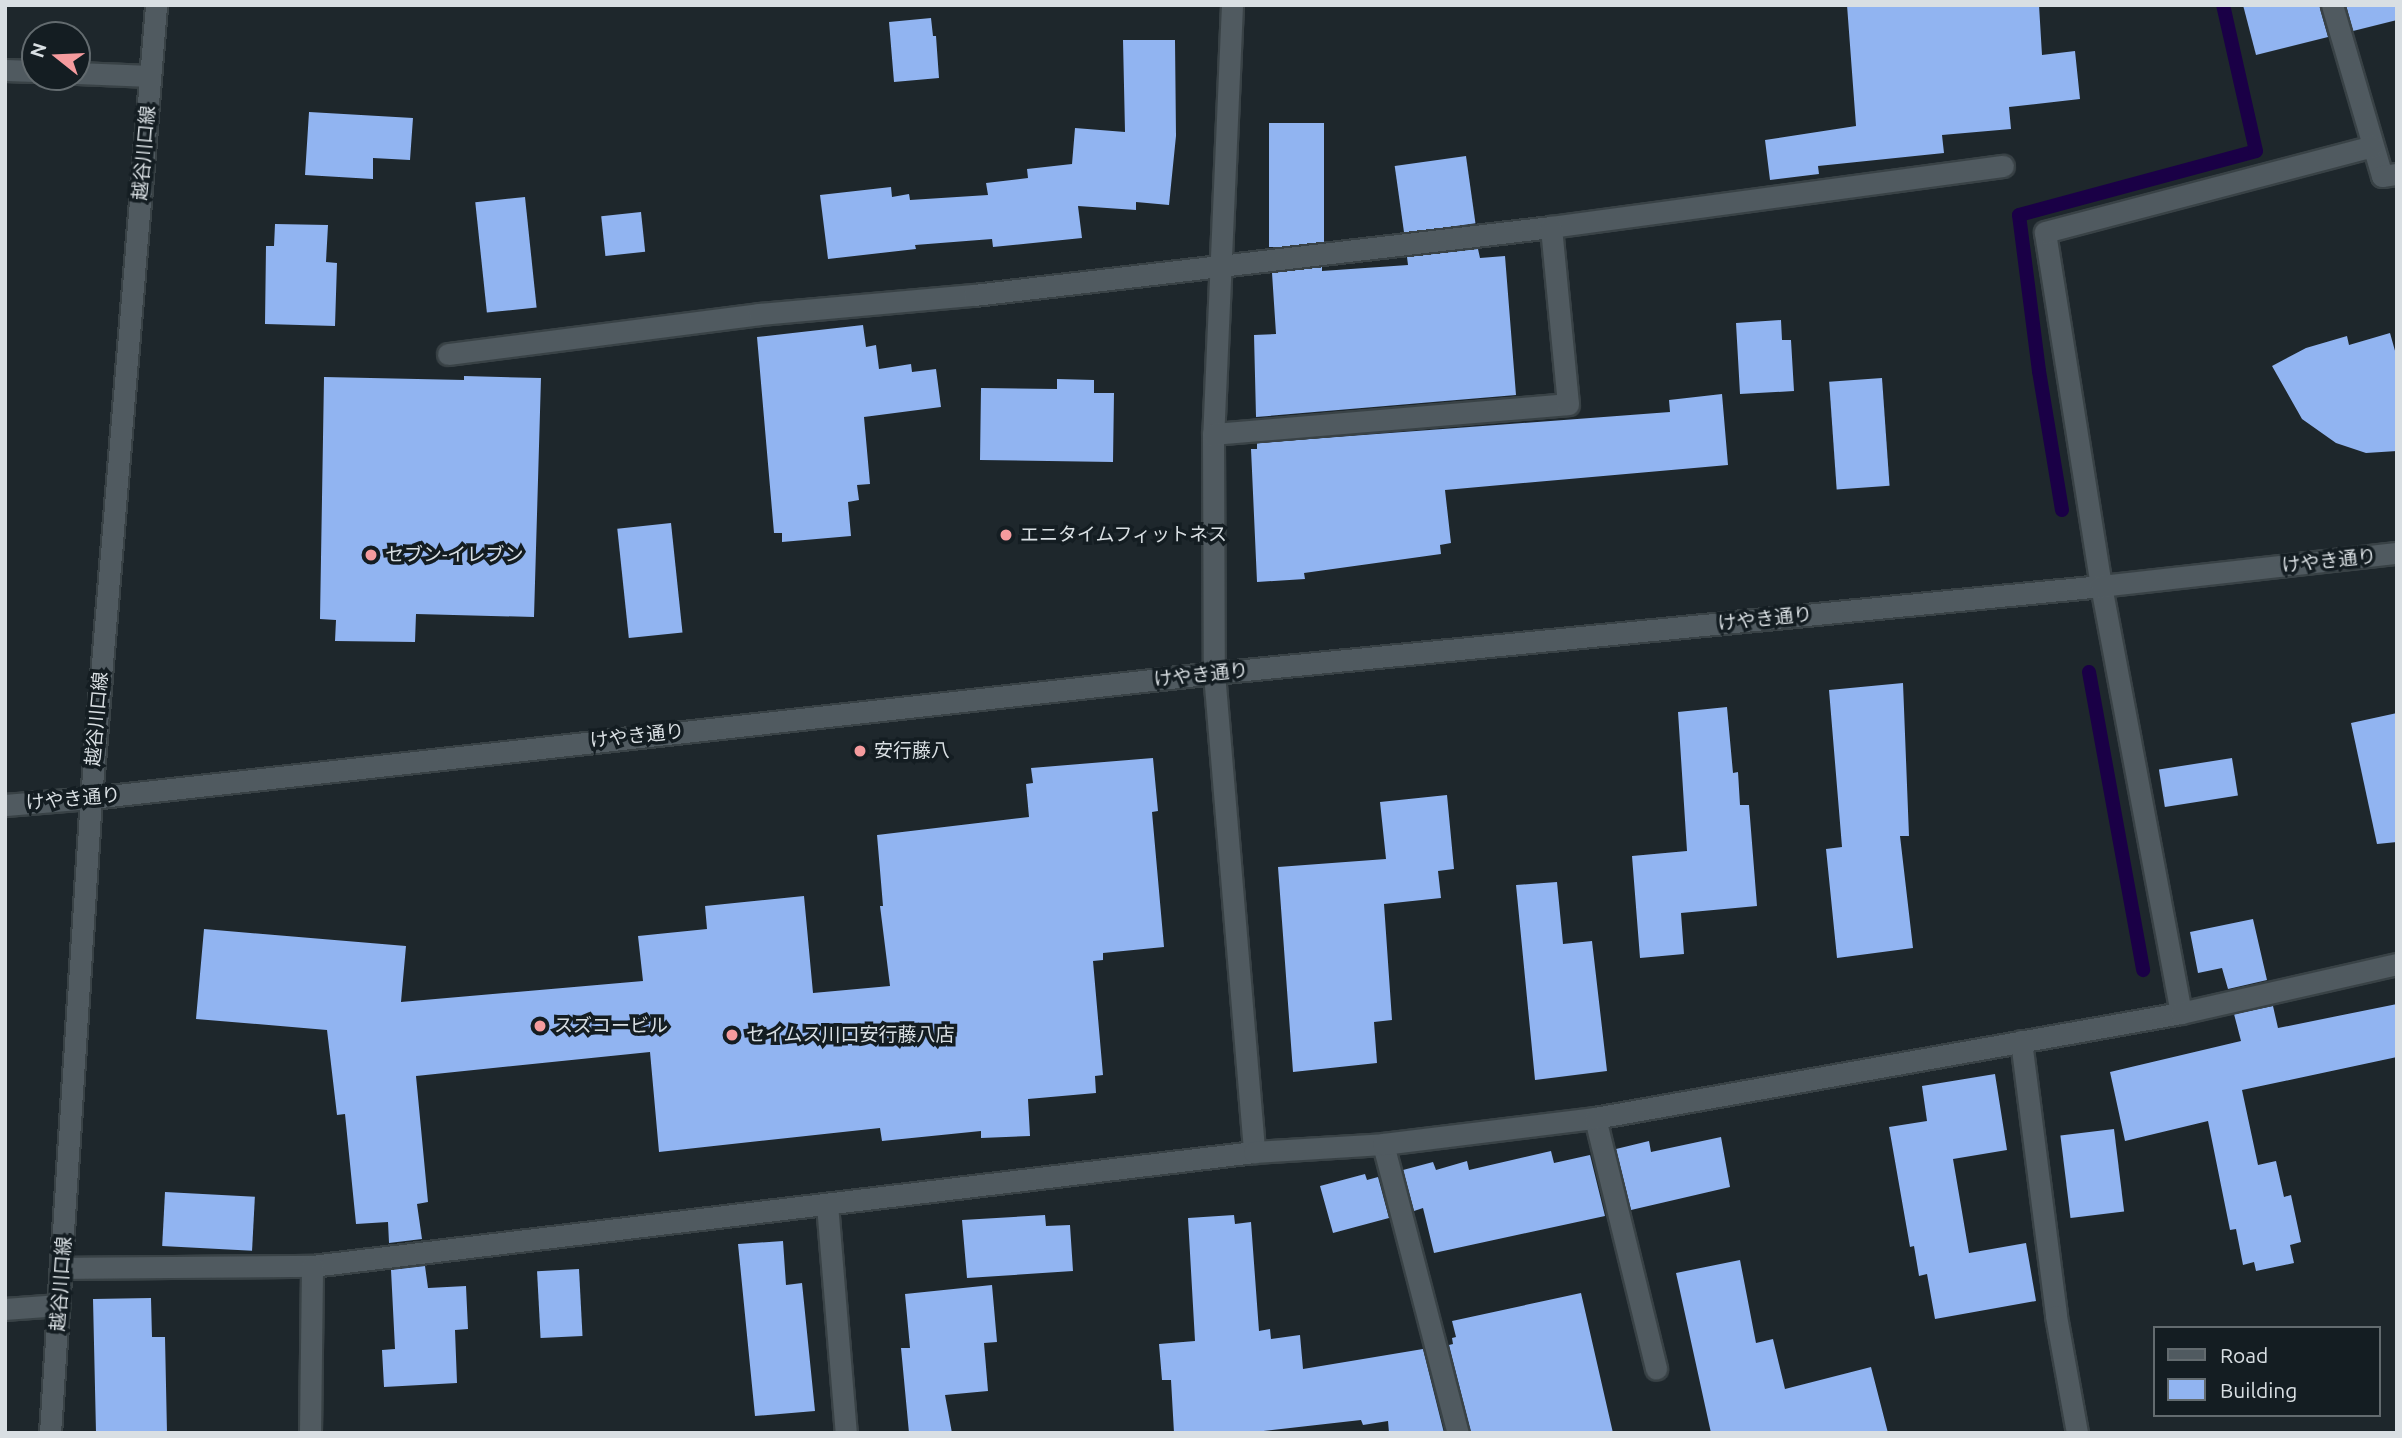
<!DOCTYPE html>
<meta charset="utf-8">
<style>
body{margin:0}
#map{position:relative;width:2402px;height:1438px;overflow:hidden;background:#1e272c;font-family:Ubuntu,"Noto Sans JP",sans-serif}
div>[style]{position:absolute}
.stream>*{height:14px;margin:-7px;padding:0 7px;transform-origin:7px;border-radius:7px;background:#1a0046}
.building>*{inset:0;background:#91b4f1;transform-origin:0 0}
.roads{filter:drop-shadow(2px 0 #394246) drop-shadow(-2px 0 #394246) drop-shadow(0 2px #394246) drop-shadow(0 -2px #394246)}
.street>*{height:21px;margin:-10.5px;padding:0 10.5px;transform-origin:10.5px;border-radius:10.5px;background:#505a60}
.secondary>*{height:21px;margin:-10.5px;padding:0 10.5px;transform-origin:10.5px;border-radius:10.5px;background:#505a60}
.dots>*{width:19px;height:19px;translate:-50% -50%;box-sizing:border-box;border:4px solid #141d22;border-radius:50%}
span{translate:-50% -50%;white-space:nowrap;text-align:center;line-height:1.15;-webkit-text-stroke:7px #141d22;paint-order:stroke}
.street-label{font-size:19px;color:#d9dfe3}
.poi-label{font-size:19px;color:#d9dfe3}
.left{translate:0 -50%;text-align:left}
.frame{position:absolute;inset:0;border:7px solid #d9dfe3;pointer-events:none}
.legend{position:absolute;left:2153px;top:1326px;width:228px;height:91px;box-sizing:border-box;background:#141d22;border:2px solid #636b6f;margin:0;padding:9px 12px;list-style:none;font-size:21px;color:#d9dfe3}
.legend li{display:flex;align-items:center;gap:14px;height:35px}
.legend b{width:35px;border:2px solid #636b6f}
.north{position:absolute;left:21px;top:21px;width:70px;height:70px;box-sizing:border-box;background:#141d22;border:2px solid #636b6f;border-radius:50%;rotate:288deg;font-size:19px;font-weight:700;line-height:28px;text-align:center;color:#d9dfe3}
.north::after{content:'';display:block;margin:auto;width:24px;height:32px;background:#f59b9e;clip-path:polygon(50% 0,100% 100%,50% 72%,0 100%)}
</style>
<div id="map">
<div class="stream">
<div style="left:2062px;top:510px;width:141px;rotate:-99.4deg"></div>
<div style="left:2039px;top:371px;width:157px;rotate:-97.3deg"></div>
<div style="left:2019px;top:215px;width:245px;rotate:-15.1deg"></div>
<div style="left:2256px;top:151px;width:150px;rotate:-102.7deg"></div>
<div style="left:2089px;top:672px;width:303px;rotate:79.7deg"></div>
</div>
<div class="building">
<div style="clip-path:polygon(1847px 5px,2039px 5px,2042px 55px,2075px 51px,2080px 99px,2009px 107px,2011px 129px,1942px 135px,1944px 153px,1818px 166px,1819px 174px,1770px 180px,1765px 140px,1856px 126px)"></div>
<div style="clip-path:polygon(2243px 5px,2319px 5px,2328px 37px,2256px 55px)"></div>
<div style="clip-path:polygon(2346px 5px,2397px 5px,2397px 20px,2353px 31px)"></div>
<div style="clip-path:polygon(931px 18px,933px 36px,936px 36px,939px 78px,894px 82px,889px 22px)"></div>
<div style="clip-path:polygon(1123px 40px,1175px 40px,1176px 136px,1169px 205px,1136px 202px,1136px 210px,1078px 206px,1082px 238px,993px 247px,992px 239px,915px 245px,916px 249px,828px 259px,820px 195px,891px 187px,892px 197px,909px 194px,910px 200px,988px 195px,986px 183px,1028px 178px,1027px 169px,1072px 164px,1075px 128px,1125px 132px)"></div>
<div style="clip-path:polygon(309px 112px,413px 118px,410px 160px,373px 158px,373px 179px,305px 175px)"></div>
<div style="left:1269px;top:123px;width:55px;height:124px"></div>
<div style="left:1466px;top:156px;width:68px;height:72px;rotate:82deg"></div>
<div style="left:525px;top:197px;width:111px;height:50px;rotate:84deg"></div>
<div style="left:641px;top:212px;width:40px;height:40px;rotate:84deg"></div>
<div style="clip-path:polygon(275px 224px,328px 225px,326px 262px,337px 263px,335px 326px,265px 324px,266px 246px,274px 246px)"></div>
<div style="clip-path:polygon(1478px 249px,1480px 258px,1505px 256px,1516px 395px,1256px 417px,1254px 335px,1276px 334px,1272px 273px,1322px 267px,1322px 271px,1408px 265px,1407px 257px)"></div>
<div style="clip-path:polygon(1781px 320px,1782px 340px,1791px 340px,1794px 391px,1740px 394px,1736px 323px)"></div>
<div style="clip-path:polygon(863px 325px,866px 347px,876px 345px,879px 369px,911px 364px,912px 372px,936px 369px,941px 407px,864px 417px,870px 484px,857px 485px,859px 500px,848px 502px,851px 536px,782px 542px,782px 533px,774px 533px,757px 337px)"></div>
<div style="clip-path:polygon(2390px 333px,2397px 358px,2397px 451px,2366px 453px,2336px 443px,2302px 419px,2272px 366px,2306px 348px,2347px 336px,2349px 345px)"></div>
<div style="clip-path:polygon(464px 376px,541px 378px,534px 617px,416px 614px,415px 642px,335px 641px,336px 620px,320px 619px,324px 377px,464px 380px)"></div>
<div style="left:1882px;top:378px;width:108px;height:53px;rotate:86deg"></div>
<div style="clip-path:polygon(1057px 379px,1094px 380px,1094px 393px,1114px 393px,1113px 462px,980px 460px,981px 388px,1057px 389px)"></div>
<div style="clip-path:polygon(1722px 394px,1728px 465px,1445px 490px,1451px 543px,1440px 545px,1441px 554px,1304px 573px,1305px 579px,1257px 582px,1251px 449px,1257px 449px,1257px 443px,1670px 412px,1669px 400px)"></div>
<div style="left:671px;top:523px;width:110px;height:54px;rotate:84deg"></div>
<div style="clip-path:polygon(1903px 683px,1909px 836px,1900px 836px,1913px 948px,1837px 958px,1826px 849px,1842px 847px,1829px 690px)"></div>
<div style="clip-path:polygon(1727px 707px,1733px 773px,1738px 772px,1740px 805px,1749px 805px,1757px 906px,1681px 913px,1684px 954px,1640px 958px,1632px 856px,1687px 851px,1678px 712px)"></div>
<div style="clip-path:polygon(2397px 713px,2397px 842px,2377px 844px,2351px 723px)"></div>
<div style="clip-path:polygon(1153px 758px,1158px 811px,1152px 812px,1164px 947px,1103px 953px,1103px 960px,1093px 961px,1103px 1075px,1095px 1076px,1096px 1093px,1028px 1099px,1030px 1136px,981px 1138px,981px 1131px,882px 1141px,880px 1128px,659px 1152px,650px 1052px,416px 1076px,428px 1202px,417px 1204px,422px 1239px,389px 1243px,388px 1222px,356px 1224px,345px 1114px,337px 1115px,327px 1030px,196px 1019px,204px 929px,406px 946px,401px 1002px,643px 981px,638px 936px,707px 929px,705px 906px,804px 896px,813px 993px,890px 986px,880px 906px,883px 906px,877px 835px,1029px 817px,1026px 784px,1033px 783px,1031px 768px)"></div>
<div style="left:2232px;top:758px;width:38px;height:74px;rotate:81deg"></div>
<div style="clip-path:polygon(1447px 795px,1454px 869px,1438px 871px,1441px 898px,1384px 904px,1392px 1020px,1374px 1022px,1377px 1063px,1293px 1072px,1278px 867px,1386px 859px,1380px 802px)"></div>
<div style="clip-path:polygon(1557px 882px,1563px 944px,1592px 941px,1607px 1071px,1535px 1080px,1516px 885px)"></div>
<div style="clip-path:polygon(2253px 919px,2267px 980px,2228px 989px,2222px 968px,2198px 973px,2190px 932px)"></div>
<div style="clip-path:polygon(2397px 1004px,2397px 1057px,2242px 1090px,2258px 1165px,2276px 1161px,2284px 1197px,2291px 1195px,2301px 1242px,2290px 1245px,2294px 1263px,2256px 1271px,2254px 1262px,2243px 1265px,2236px 1229px,2230px 1230px,2208px 1121px,2125px 1141px,2110px 1072px,2241px 1041px,2234px 1014px,2273px 1006px,2278px 1028px)"></div>
<div style="clip-path:polygon(1995px 1074px,2007px 1150px,1953px 1159px,1969px 1253px,2026px 1243px,2036px 1301px,1935px 1319px,1927px 1274px,1919px 1276px,1914px 1246px,1910px 1247px,1889px 1127px,1927px 1121px,1922px 1086px)"></div>
<div style="left:2114px;top:1129px;width:83px;height:54px;rotate:83deg"></div>
<div style="clip-path:polygon(1721px 1137px,1730px 1187px,1631px 1210px,1616px 1149px,1649px 1141px,1651px 1152px)"></div>
<div style="clip-path:polygon(1551px 1151px,1554px 1163px,1590px 1155px,1605px 1216px,1434px 1253px,1423px 1208px,1414px 1211px,1403px 1170px,1433px 1162px,1436px 1170px,1467px 1161px,1469px 1170px)"></div>
<div style="clip-path:polygon(1365px 1174px,1367px 1180px,1378px 1177px,1389px 1218px,1333px 1233px,1320px 1186px)"></div>
<div style="left:165px;top:1192px;width:90px;height:54px;rotate:3deg"></div>
<div style="clip-path:polygon(1045px 1215px,1046px 1226px,1070px 1225px,1073px 1271px,967px 1278px,962px 1220px)"></div>
<div style="clip-path:polygon(1234px 1215px,1235px 1224px,1251px 1222px,1259px 1331px,1270px 1329px,1271px 1339px,1300px 1335px,1303px 1369px,1423px 1349px,1444px 1433px,1389px 1433px,1388px 1421px,1363px 1425px,1361px 1420px,1246px 1433px,1174px 1433px,1171px 1380px,1162px 1380px,1159px 1344px,1195px 1341px,1188px 1218px)"></div>
<div style="clip-path:polygon(783px 1241px,786px 1285px,802px 1283px,815px 1411px,755px 1416px,738px 1244px)"></div>
<div style="clip-path:polygon(1740px 1260px,1756px 1343px,1773px 1339px,1785px 1389px,1871px 1367px,1888px 1433px,1711px 1433px,1676px 1273px)"></div>
<div style="clip-path:polygon(425px 1266px,428px 1288px,466px 1286px,468px 1329px,455px 1330px,457px 1383px,384px 1387px,382px 1350px,395px 1349px,391px 1270px)"></div>
<div style="left:579px;top:1269px;width:67px;height:42px;rotate:87deg"></div>
<div style="clip-path:polygon(992px 1285px,997px 1342px,984px 1343px,988px 1391px,945px 1395px,952px 1433px,909px 1433px,901px 1348px,910px 1348px,905px 1294px)"></div>
<div style="clip-path:polygon(1581px 1293px,1613px 1433px,1471px 1433px,1449px 1345px,1453px 1344px,1452px 1338px,1456px 1337px,1452px 1321px)"></div>
<div style="clip-path:polygon(151px 1298px,152px 1337px,165px 1337px,167px 1433px,96px 1433px,93px 1299px)"></div>
</div>
<div class="roads">
<div class="street">
<div style="left:1232px;top:5px;width:429px;rotate:92.5deg"></div>
<div style="left:1213px;top:434px;width:239px;rotate:89.8deg"></div>
<div style="left:1214px;top:673px;width:481px;rotate:85.2deg"></div>
<div style="left:2332px;top:5px;width:178px;rotate:73.7deg"></div>
<div style="left:2382px;top:176px;width:15px;rotate:-8deg"></div>
<div style="left:5px;top:70px;width:30px;rotate:2deg"></div>
<div style="left:77px;top:73px;width:73px;rotate:2.4deg"></div>
<div style="left:448px;top:354px;width:314px;rotate:-7.3deg"></div>
<div style="left:759px;top:314px;width:216px;rotate:-5.1deg"></div>
<div style="left:974px;top:295px;width:581px;rotate:-6.72deg"></div>
<div style="left:1551px;top:227px;width:456px;rotate:-7.7deg"></div>
<div style="left:1213px;top:434px;width:356px;rotate:-4.8deg"></div>
<div style="left:1568px;top:404px;width:178px;rotate:-95.5deg"></div>
<div style="left:2181px;top:1013px;width:434px;rotate:-100.6deg"></div>
<div style="left:2101px;top:586px;width:358px;rotate:-99deg"></div>
<div style="left:2045px;top:232px;width:338px;rotate:-14.7deg"></div>
<div style="left:2021px;top:1041px;width:277px;rotate:82.7deg"></div>
<div style="left:2056px;top:1316px;width:119px;rotate:79.8deg"></div>
<div style="left:1595px;top:1118px;width:258px;rotate:76.3deg"></div>
<div style="left:1383px;top:1144px;width:299px;rotate:75.5deg"></div>
<div style="left:827px;top:1204px;width:230px;rotate:85.3deg"></div>
<div style="left:62px;top:1268px;width:250px;rotate:-0.5deg"></div>
<div style="left:312px;top:1266px;width:949px;rotate:-6.9deg"></div>
<div style="left:1254px;top:1152px;width:129px;rotate:-3.5deg"></div>
<div style="left:1383px;top:1144px;width:214px;rotate:-7deg"></div>
<div style="left:1595px;top:1118px;width:595px;rotate:-10.16deg"></div>
<div style="left:2181px;top:1013px;width:221px;rotate:-12.8deg"></div>
<div style="left:5px;top:1309px;width:54px;rotate:-4.2deg"></div>
<div style="left:310px;top:1433px;width:167px;rotate:-89.3deg"></div>
</div>
<div class="secondary">
<div style="left:5px;top:805px;width:86px;rotate:-4.7deg"></div>
<div style="left:91px;top:798px;width:1130px;rotate:-6.35deg"></div>
<div style="left:1214px;top:673px;width:891px;rotate:-5.6deg"></div>
<div style="left:2101px;top:586px;width:298px;rotate:-6.4deg"></div>
<div style="left:50px;top:1433px;width:636px;rotate:-86.31deg"></div>
<div style="left:91px;top:798px;width:796px;rotate:-85.31deg"></div>
</div>
</div>
<div class="dots">
<div style="left:1006px;top:535px;background:#f59b9e"></div>
<div style="left:371px;top:555px;background:#f59b9e"></div>
<div style="left:860px;top:751px;background:#f59b9e"></div>
<div style="left:540px;top:1026px;background:#f59b9e"></div>
<div style="left:732px;top:1035px;background:#f59b9e"></div>
</div>
<div class="street-label">
<span style="left:144px;top:153px;rotate:-85deg">越谷川口線</span>
<span style="left:2329px;top:561px;rotate:-6deg">けやき通り</span>
<span style="left:1765px;top:619px;rotate:-6deg">けやき通り</span>
<span style="left:1201px;top:675px;rotate:-6deg">けやき通り</span>
<span style="left:97px;top:719px;rotate:-85deg">越谷川口線</span>
<span style="left:637px;top:736px;rotate:-6deg">けやき通り</span>
<span style="left:73px;top:799px;rotate:-5deg">けやき通り</span>
<span style="left:61px;top:1284px;rotate:-86deg">越谷川口線</span>
</div>
<div class="poi-label">
<span class="left" style="left:1020px;top:535px">エニタイムフィットネス</span>
<span class="left" style="left:385px;top:555px">セブン-イレブン</span>
<span class="left" style="left:874px;top:751px">安行藤八</span>
<span class="left" style="left:554px;top:1026px">スズコービル</span>
<span class="left" style="left:746px;top:1035px">セイムス川口安行藤八店</span>
</div>
<div class="frame"></div>
<ul class="legend">
<li><b style="height:9px;background:#505a60"></b>Road</li>
<li><b style="height:19px;background:#91b4f1"></b>Building</li>
</ul>
<div class="north">N</div>
</div>
